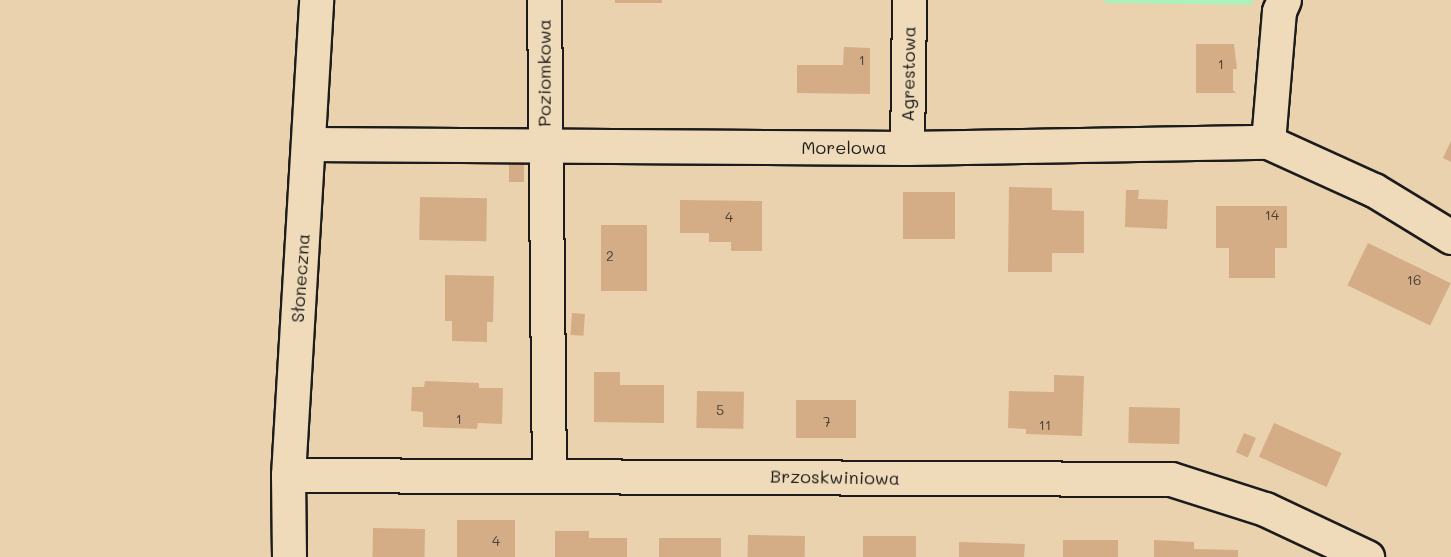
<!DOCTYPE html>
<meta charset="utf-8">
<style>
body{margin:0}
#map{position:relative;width:1451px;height:557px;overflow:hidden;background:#ead2af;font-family:Mali,sans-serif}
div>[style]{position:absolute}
.green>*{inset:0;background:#acf0ba}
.building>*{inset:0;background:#d4ac86;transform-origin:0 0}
.roads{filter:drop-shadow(2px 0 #1c1c1c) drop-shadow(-2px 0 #1c1c1c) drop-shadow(0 2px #1c1c1c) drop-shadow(0 -2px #1c1c1c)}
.minor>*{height:33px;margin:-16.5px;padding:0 16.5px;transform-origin:16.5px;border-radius:16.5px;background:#efdbb9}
span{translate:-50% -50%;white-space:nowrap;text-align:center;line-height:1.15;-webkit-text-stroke:6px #efdbb9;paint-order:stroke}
.number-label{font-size:14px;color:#4a4036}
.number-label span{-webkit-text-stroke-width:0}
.street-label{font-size:18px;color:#1c1c1c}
</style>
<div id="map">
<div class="green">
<div style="clip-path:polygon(1105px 0,1253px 0,1251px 5px,1105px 3px)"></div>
</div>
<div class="building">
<div style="left:615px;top:0;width:47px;height:3px"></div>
<div style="clip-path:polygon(1196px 44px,1234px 44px,1237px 69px,1233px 69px,1233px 90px,1236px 93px,1196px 93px)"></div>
<div style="clip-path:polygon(844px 47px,870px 48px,870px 94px,797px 93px,797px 65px,843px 65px)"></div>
<div style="clip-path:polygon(1451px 141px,1451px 162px,1443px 158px)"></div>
<div style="left:509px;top:159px;width:15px;height:23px"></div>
<div style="clip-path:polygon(1009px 187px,1052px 188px,1052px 210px,1084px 211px,1084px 253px,1052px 253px,1052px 272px,1008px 272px)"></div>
<div style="clip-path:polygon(1126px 190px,1139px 190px,1138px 199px,1168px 200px,1167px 229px,1125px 227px)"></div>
<div style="left:903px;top:192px;width:52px;height:47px"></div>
<div style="left:420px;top:197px;width:67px;height:43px;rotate:1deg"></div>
<div style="clip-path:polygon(680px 200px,762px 201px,762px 251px,731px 251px,731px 242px,709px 242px,709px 233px,680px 233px)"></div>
<div style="clip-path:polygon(1216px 206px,1287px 206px,1287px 248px,1275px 248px,1275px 278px,1229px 278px,1229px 248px,1216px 248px)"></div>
<div style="left:601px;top:225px;width:46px;height:66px"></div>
<div style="left:1368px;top:243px;width:92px;height:47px;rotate:26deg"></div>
<div style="clip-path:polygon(445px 275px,494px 276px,493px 322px,487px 322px,487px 342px,452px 341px,452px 321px,445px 321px)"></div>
<div style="left:572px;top:313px;width:13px;height:22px;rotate:4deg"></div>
<div style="clip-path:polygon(594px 372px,620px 372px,620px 385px,664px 385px,664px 423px,594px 422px)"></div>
<div style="clip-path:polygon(1054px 375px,1084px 376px,1082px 436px,1026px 434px,1026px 429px,1008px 428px,1009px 391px,1054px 392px)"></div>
<div style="clip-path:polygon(425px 381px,479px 383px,479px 388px,503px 388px,502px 424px,478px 423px,477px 429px,423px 427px,423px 412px,411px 411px,412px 387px,424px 387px)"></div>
<div style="left:697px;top:391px;width:47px;height:37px;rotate:1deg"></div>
<div style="left:796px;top:400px;width:60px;height:38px"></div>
<div style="left:1129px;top:407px;width:51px;height:36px;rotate:1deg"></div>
<div style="left:1274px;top:423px;width:74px;height:37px;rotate:24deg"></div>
<div style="left:1244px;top:433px;width:13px;height:21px;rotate:23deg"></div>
<div style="left:457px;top:520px;width:58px;height:37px"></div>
<div style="left:373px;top:528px;width:52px;height:29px;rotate:1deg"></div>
<div style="clip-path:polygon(555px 531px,589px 531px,589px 538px,627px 538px,627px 557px,555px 557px)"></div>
<div style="left:748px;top:535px;width:57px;height:22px;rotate:1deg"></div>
<div style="left:863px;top:536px;width:53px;height:21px"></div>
<div style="left:659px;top:538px;width:62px;height:19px"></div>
<div style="left:1063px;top:540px;width:55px;height:17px"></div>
<div style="clip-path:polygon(1154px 540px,1194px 542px,1194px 549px,1238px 550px,1238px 557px,1154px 557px)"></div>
<div style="clip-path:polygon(959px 542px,1025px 544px,1024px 557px,959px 557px)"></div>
</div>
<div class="roads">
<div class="minor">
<div style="left:544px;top:0;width:476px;rotate:89.4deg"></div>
<div style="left:1268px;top:142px;width:131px;rotate:-85.2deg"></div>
<div style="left:1279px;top:11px;width:12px;rotate:-66deg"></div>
<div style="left:309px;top:144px;width:598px;rotate:0.38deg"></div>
<div style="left:907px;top:148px;width:361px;rotate:-1deg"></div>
<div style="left:1268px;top:142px;width:116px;rotate:24.4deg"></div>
<div style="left:1374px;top:190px;width:90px;rotate:31.4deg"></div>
<div style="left:907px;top:148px;width:148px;rotate:-89.2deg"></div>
<div style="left:288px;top:475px;width:883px;rotate:0.26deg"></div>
<div style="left:1171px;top:479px;width:99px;rotate:17.7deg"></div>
<div style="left:1265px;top:509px;width:113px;rotate:25.2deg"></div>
<div style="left:289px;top:557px;width:82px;rotate:-90.7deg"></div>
<div style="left:288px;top:475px;width:476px;rotate:-86.6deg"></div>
</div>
</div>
<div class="number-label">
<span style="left:862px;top:60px">1</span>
<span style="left:1221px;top:64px">1</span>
<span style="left:1272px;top:215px">14</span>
<span style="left:729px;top:217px">4</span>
<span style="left:610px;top:256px">2</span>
<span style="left:1414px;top:280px">16</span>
<span style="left:720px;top:410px">5</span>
<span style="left:459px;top:419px">1</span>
<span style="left:827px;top:422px">7</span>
<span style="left:1045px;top:425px">11</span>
<span style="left:496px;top:541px">4</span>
</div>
<div class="street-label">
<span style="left:544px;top:73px;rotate:-90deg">Poziomkowa</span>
<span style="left:908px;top:74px;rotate:-89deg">Agrestowa</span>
<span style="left:844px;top:147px">Morelowa</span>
<span style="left:300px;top:278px;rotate:-86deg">Słoneczna</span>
<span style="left:835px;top:477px;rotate:1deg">Brzoskwiniowa</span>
</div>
</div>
